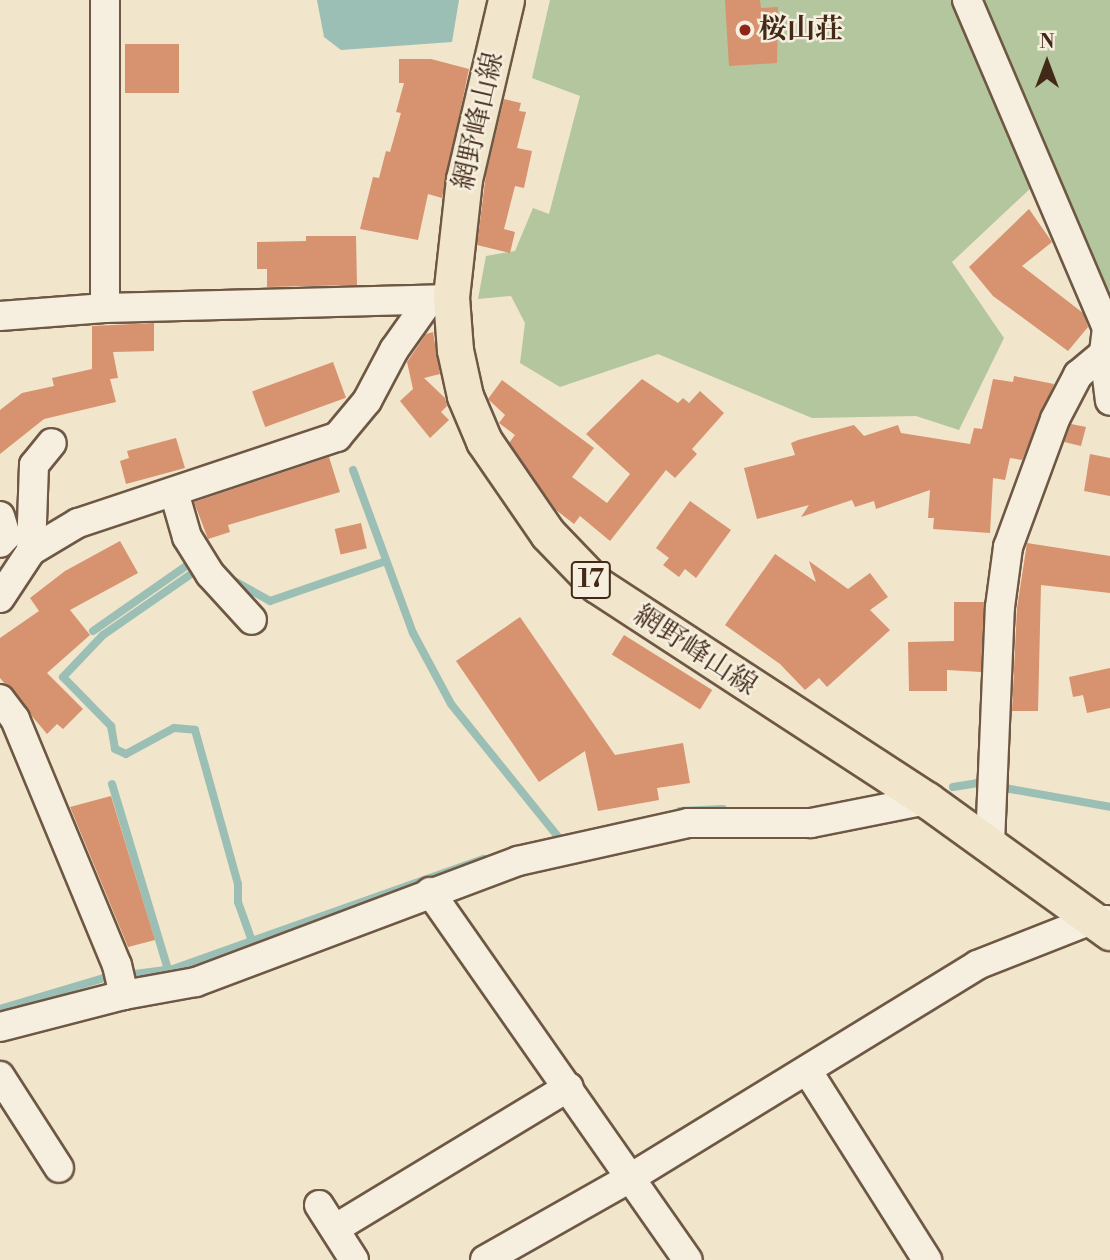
<!DOCTYPE html>
<meta charset="utf-8">
<style>
body{margin:0}
#map{position:relative;width:1110px;height:1260px;overflow:hidden;background:#f1e5cc;font-family:"Libre Bodoni","Noto Serif JP",serif}
div>[style]{position:absolute}
.green>*{inset:0;background:#b3c69d}
.water>*{inset:0;background:#9bbfb4}
.stream>*{height:8px;margin:-4px;padding:0 4px;transform-origin:4px;border-radius:4px;background:#9bbfb4}
.building>*{inset:0;background:#d7926f;transform-origin:0 0}
.roads{filter:drop-shadow(2px 0 #6e5844) drop-shadow(-2px 0 #6e5844) drop-shadow(0 2px #6e5844) drop-shadow(0 -2px #6e5844)}
.minor>*{height:28px;margin:-14px;padding:0 14px;transform-origin:14px;border-radius:14px;background:#f6eede}
.major>*{height:35px;margin:-17.5px;padding:0 17.5px;transform-origin:17.5px;border-radius:17.5px;background:#f1e5cc}
.dots>*{width:19px;height:19px;translate:-50% -50%;box-sizing:border-box;border:4px solid #f6eede;border-radius:50%}
span{translate:-50% -50%;white-space:nowrap;text-align:center;line-height:1.15;-webkit-text-stroke:5px #f6eede;paint-order:stroke}
.shield-label span{padding:2px 5px;background:#f6eede;border:2px solid;border-radius:5px;-webkit-text-stroke-width:0}
.shield-label{font-size:26px;color:#422917;font-weight:700}
.poi-label{font-size:28px;color:#422917;font-weight:700}
.left{translate:0 -50%;text-align:left}
.street-label{font-size:28px;color:#422917}
.north{position:absolute;left:1012px;top:28px;width:70px;height:70px;-webkit-text-stroke:5px #f6eede;paint-order:stroke;rotate:0deg;font-size:19px;font-weight:700;line-height:28px;text-align:center;color:#422917}
.north::after{content:'';display:block;margin:auto;width:24px;height:32px;background:#422917;clip-path:polygon(50% 0,100% 100%,50% 72%,0 100%)}
</style>
<div id="map">
<div class="green">
<div style="clip-path:polygon(550px 0,951px 0,1011px 126px,1033px 186px,952px 262px,1004px 338px,959px 430px,916px 416px,812px 418px,658px 354px,560px 387px,520px 363px,525px 323px,511px 296px,478px 299px,486px 256px,515px 251px,533px 208px,549px 214px,580px 96px,532px 78px)"></div>
<div style="clip-path:polygon(979px 0,1110px 0,1110px 309px)"></div>
</div>
<div class="water">
<div style="clip-path:polygon(317px 0,459px 0,452px 42px,341px 50px,324px 37px)"></div>
</div>
<div class="stream">
<div style="left:353px;top:470px;width:174px;rotate:69.8deg"></div>
<div style="left:413px;top:633px;width:81px;rotate:61.8deg"></div>
<div style="left:451px;top:704px;width:174px;rotate:51.1deg"></div>
<div style="left:194px;top:572px;width:111px;rotate:145.3deg"></div>
<div style="left:103px;top:635px;width:58px;rotate:133.6deg"></div>
<div style="left:63px;top:677px;width:69px;rotate:45.6deg"></div>
<div style="left:111px;top:726px;width:23px;rotate:80deg"></div>
<div style="left:115px;top:749px;width:12px;rotate:24deg"></div>
<div style="left:126px;top:754px;width:55px;rotate:-28.4deg"></div>
<div style="left:174px;top:728px;width:21px;rotate:5deg"></div>
<div style="left:195px;top:730px;width:160px;rotate:74.4deg"></div>
<div style="left:238px;top:884px;width:18px;rotate:90deg"></div>
<div style="left:238px;top:902px;width:41px;rotate:70.3deg"></div>
<div style="left:229px;top:578px;width:47px;rotate:29.3deg"></div>
<div style="left:270px;top:601px;width:123px;rotate:-19deg"></div>
<div style="left:93px;top:631px;width:117px;rotate:-34.9deg"></div>
<div style="left:112px;top:784px;width:194px;rotate:73.2deg"></div>
<div style="left:953px;top:787px;width:24px;rotate:-9deg"></div>
<div style="left:977px;top:783px;width:135px;rotate:10.2deg"></div>
<div style="left:680px;top:811px;width:43px;rotate:-2.7deg"></div>
<div style="left:0;top:1009px;width:109px;rotate:-16.6deg"></div>
<div style="left:104px;top:978px;width:70px;rotate:-7.4deg"></div>
<div style="left:173px;top:969px;width:330px;rotate:-19.5deg"></div>
</div>
<div class="building">
<div style="clip-path:polygon(725px 0,760px 0,761px 8px,778px 7px,777px 63px,729px 66px)"></div>
<div style="left:125px;top:44px;width:54px;height:49px"></div>
<div style="clip-path:polygon(399px 59px,431px 59px,469px 69px,442px 198px,428px 194px,418px 240px,360px 229px,373px 177px,379px 178px,386px 151px,390px 152px,401px 113px,396px 112px,404px 83px,399px 83px)"></div>
<div style="clip-path:polygon(504px 99px,521px 103px,519px 111px,526px 112px,517px 148px,532px 151px,524px 188px,515px 186px,504px 229px,515px 232px,510px 253px,477px 245px,486px 174px)"></div>
<div style="clip-path:polygon(1029px 209px,1052px 242px,1022px 266px,1083px 313px,1088px 327px,1068px 351px,993px 296px,969px 267px)"></div>
<div style="clip-path:polygon(306px 236px,356px 236px,357px 285px,267px 287px,267px 269px,257px 269px,257px 242px,306px 241px)"></div>
<div style="clip-path:polygon(154px 323px,154px 351px,113px 352px,118px 378px,110px 379px,116px 402px,44px 419px,0 454px,0 410px,22px 393px,54px 386px,52px 378px,92px 369px,92px 326px)"></div>
<div style="clip-path:polygon(433px 332px,440px 374px,424px 378px,445px 398px,447px 406px,441px 412px,449px 420px,430px 438px,400px 401px,413px 389px,407px 362px,426px 334px)"></div>
<div style="left:333px;top:362px;width:38px;height:86px;rotate:70deg"></div>
<div style="clip-path:polygon(1014px 376px,1054px 384px,1022px 460px,1010px 458px,1005px 480px,993px 478px,990px 533px,933px 529px,934px 518px,928px 518px,930px 490px,876px 509px,874px 501px,855px 507px,852px 500px,801px 517px,809px 505px,757px 519px,744px 468px,795px 455px,791px 443px,798px 440px,854px 425px,864px 436px,898px 425px,901px 433px,970px 444px,974px 428px,982px 429px,993px 379px,1013px 382px)"></div>
<div style="clip-path:polygon(642px 379px,678px 403px,683px 398px,689px 403px,700px 391px,724px 413px,692px 449px,697px 454px,675px 478px,666px 470px,610px 541px,580px 516px,574px 524px,556px 510px,509px 443px,515px 435px,499px 423px,505px 415px,488px 399px,502px 380px,594px 448px,572px 477px,607px 503px,630px 474px,586px 434px)"></div>
<div style="clip-path:polygon(1071px 424px,1086px 427px,1081px 446px,1064px 442px)"></div>
<div style="clip-path:polygon(176px 438px,185px 468px,126px 484px,120px 461px,129px 458px,127px 451px)"></div>
<div style="clip-path:polygon(1090px 454px,1110px 458px,1110px 496px,1084px 491px)"></div>
<div style="clip-path:polygon(329px 457px,340px 492px,228px 525px,230px 532px,208px 539px,194px 502px)"></div>
<div style="clip-path:polygon(690px 501px,731px 530px,696px 578px,685px 569px,679px 577px,663px 565px,669px 558px,656px 548px)"></div>
<div style="left:361px;top:523px;width:26px;height:27px;rotate:77deg"></div>
<div style="clip-path:polygon(120px 541px,138px 573px,70px 610px,90px 635px,47px 673px,83px 709px,63px 729px,57px 724px,47px 734px,0 678px,0 638px,39px 611px,30px 598px,65px 571px)"></div>
<div style="clip-path:polygon(1027px 543px,1110px 556px,1110px 593px,1041px 585px,1038px 711px,1012px 711px,1017px 608px)"></div>
<div style="clip-path:polygon(775px 554px,816px 582px,809px 561px,848px 589px,870px 573px,888px 597px,870px 610px,890px 630px,827px 687px,819px 678px,805px 690px,780px 664px,725px 625px)"></div>
<div style="clip-path:polygon(954px 602px,984px 602px,981px 672px,947px 670px,947px 691px,909px 691px,908px 642px,954px 641px)"></div>
<div style="clip-path:polygon(520px 617px,615px 755px,683px 743px,690px 783px,657px 788px,659px 800px,598px 811px,585px 751px,539px 782px,456px 661px)"></div>
<div style="left:624px;top:635px;width:104px;height:23px;rotate:32deg"></div>
<div style="clip-path:polygon(1110px 668px,1110px 708px,1087px 713px,1083px 695px,1073px 697px,1069px 677px)"></div>
<div style="clip-path:polygon(111px 796px,155px 940px,128px 947px,70px 807px)"></div>
</div>
<div class="roads">
<div class="minor">
<div style="left:105px;top:0;width:308px;rotate:90deg"></div>
<div style="left:967px;top:0;width:357px;rotate:66.9deg"></div>
<div style="left:1107px;top:328px;width:25px;rotate:97deg"></div>
<div style="left:1104px;top:353px;width:48px;rotate:82.9deg"></div>
<div style="left:0;top:316px;width:105px;rotate:-4.4deg"></div>
<div style="left:105px;top:308px;width:337px;rotate:-1.5deg"></div>
<div style="left:174px;top:492px;width:47px;rotate:73.9deg"></div>
<div style="left:187px;top:537px;width:44px;rotate:58.1deg"></div>
<div style="left:210px;top:574px;width:62px;rotate:47.6deg"></div>
<div style="left:0;top:516px;width:21px;rotate:73deg"></div>
<div style="left:6px;top:536px;width:9px;rotate:131deg"></div>
<div style="left:31px;top:551px;width:86px;rotate:-88deg"></div>
<div style="left:34px;top:465px;width:28px;rotate:-51deg"></div>
<div style="left:0;top:598px;width:56px;rotate:-56.6deg"></div>
<div style="left:31px;top:551px;width:55px;rotate:-30.8deg"></div>
<div style="left:78px;top:523px;width:273px;rotate:-18.4deg"></div>
<div style="left:337px;top:437px;width:47px;rotate:-50.2deg"></div>
<div style="left:367px;top:401px;width:58px;rotate:-62.1deg"></div>
<div style="left:394px;top:350px;width:59px;rotate:-54.7deg"></div>
<div style="left:0;top:699px;width:25px;rotate:53deg"></div>
<div style="left:15px;top:719px;width:266px;rotate:67.5deg"></div>
<div style="left:117px;top:965px;width:31px;rotate:77deg"></div>
<div style="left:990px;top:843px;width:236px;rotate:-87.6deg"></div>
<div style="left:1000px;top:607px;width:61px;rotate:-82.4deg"></div>
<div style="left:1008px;top:547px;width:136px;rotate:-69.8deg"></div>
<div style="left:1055px;top:419px;width:50px;rotate:-62.4deg"></div>
<div style="left:1078px;top:375px;width:34px;rotate:-40deg"></div>
<div style="left:430px;top:892px;width:449px;rotate:55deg"></div>
<div style="left:0;top:1027px;width:128px;rotate:-14.5deg"></div>
<div style="left:124px;top:995px;width:73px;rotate:-10.2deg"></div>
<div style="left:196px;top:982px;width:344px;rotate:-20.6deg"></div>
<div style="left:518px;top:861px;width:174px;rotate:-12.6deg"></div>
<div style="left:688px;top:823px;width:123px"></div>
<div style="left:811px;top:823px;width:118px;rotate:-11.2deg"></div>
<div style="left:807px;top:1070px;width:225px;rotate:57.7deg"></div>
<div style="left:0;top:1076px;width:109px;rotate:57.3deg"></div>
<div style="left:319px;top:1205px;width:65px;rotate:57.5deg"></div>
<div style="left:336px;top:1228px;width:272px;rotate:-31.2deg"></div>
<div style="left:485px;top:1260px;width:167px;rotate:-29.5deg"></div>
<div style="left:630px;top:1178px;width:407px;rotate:-31.5deg"></div>
<div style="left:977px;top:965px;width:123px;rotate:-21.5deg"></div>
<div style="left:1091px;top:920px;width:16px"></div>
</div>
<div class="major">
<div style="left:506px;top:0;width:184px;rotate:103.2deg"></div>
<div style="left:464px;top:179px;width:119px;rotate:96.3deg"></div>
<div style="left:451px;top:297px;width:53px;rotate:85.7deg"></div>
<div style="left:455px;top:350px;width:47px;rotate:77.7deg"></div>
<div style="left:465px;top:396px;width:49px;rotate:67.1deg"></div>
<div style="left:484px;top:441px;width:113px;rotate:55.5deg"></div>
<div style="left:548px;top:534px;width:71px;rotate:46.1deg"></div>
<div style="left:597px;top:585px;width:394px;rotate:33.1deg"></div>
<div style="left:927px;top:800px;width:226px;rotate:35.8deg"></div>
</div>
</div>
<div class="dots">
<div style="left:745px;top:30px;background:#8f2418"></div>
</div>
<div class="shield-label">
<span style="left:591px;top:580px">17</span>
</div>
<div class="poi-label">
<span class="left" style="left:759px;top:30px">桜山荘</span>
</div>
<div class="street-label">
<span style="left:479px;top:121px;rotate:-77deg">網野峰山線</span>
<span style="left:695px;top:651px;rotate:33deg">網野峰山線</span>
</div>
<div class="north">N</div>
</div>
